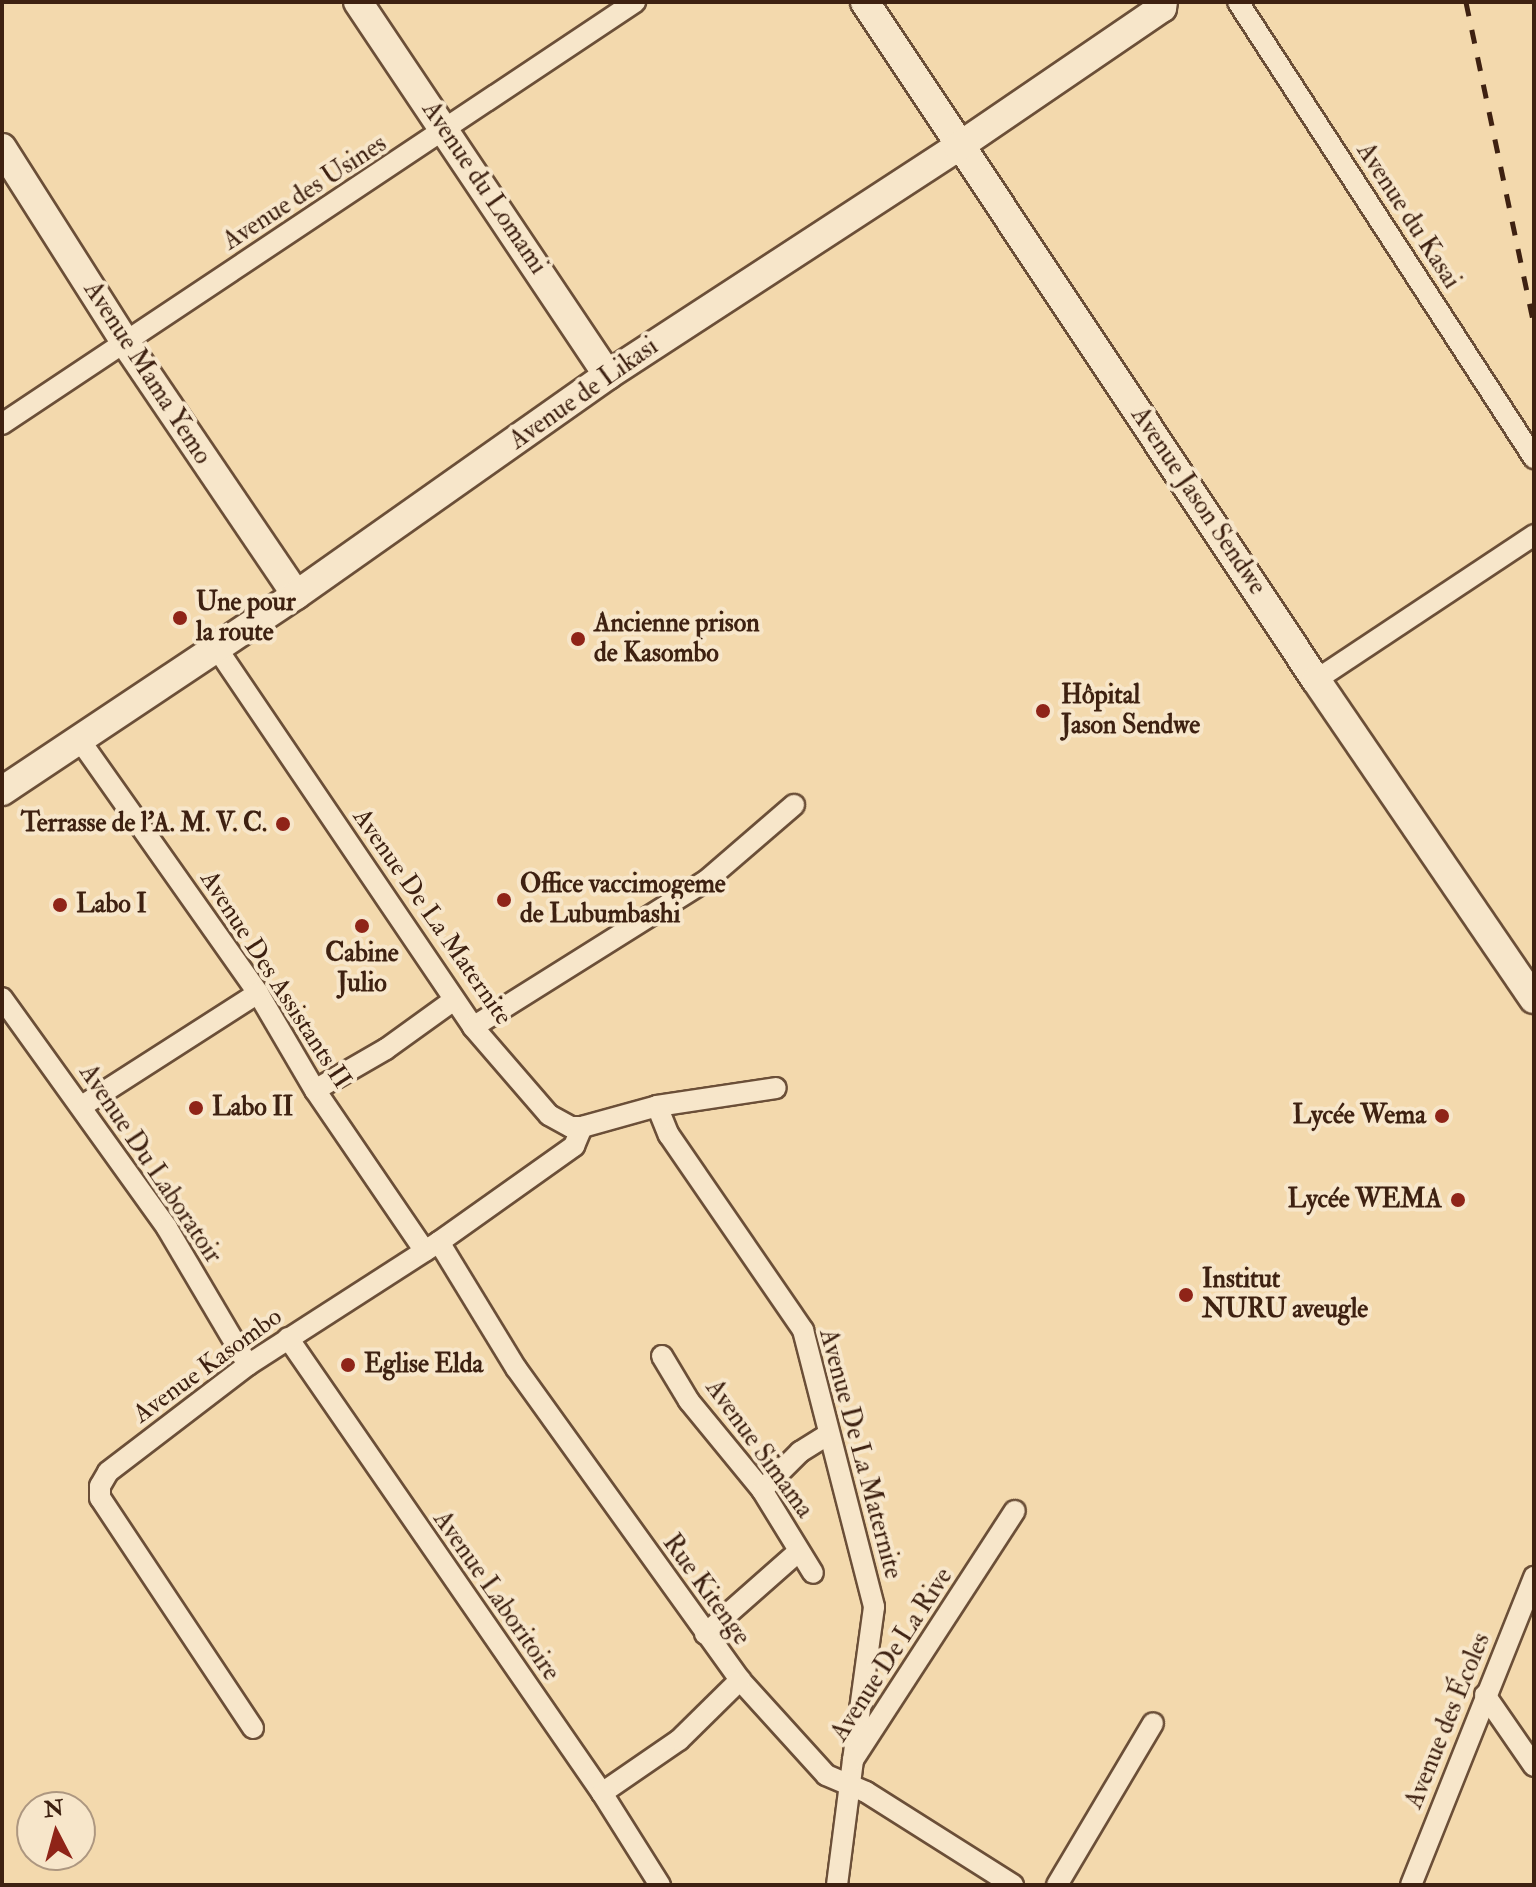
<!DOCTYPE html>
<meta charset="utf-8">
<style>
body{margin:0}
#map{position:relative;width:1536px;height:1887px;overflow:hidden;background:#f3d9ad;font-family:"IM FELL Double Pica",serif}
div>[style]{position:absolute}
.roads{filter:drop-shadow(2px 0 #6b4f38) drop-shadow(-2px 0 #6b4f38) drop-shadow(0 2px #6b4f38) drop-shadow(0 -2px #6b4f38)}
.street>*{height:20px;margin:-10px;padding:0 10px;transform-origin:10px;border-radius:10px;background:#f7e6ca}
.secondary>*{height:28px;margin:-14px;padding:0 14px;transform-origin:14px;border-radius:14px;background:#f7e6ca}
.rail>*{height:5px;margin-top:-2.5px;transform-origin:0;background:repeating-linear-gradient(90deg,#3e2111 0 14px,transparent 0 28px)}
.dots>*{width:22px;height:22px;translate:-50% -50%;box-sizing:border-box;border:4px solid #f7e6ca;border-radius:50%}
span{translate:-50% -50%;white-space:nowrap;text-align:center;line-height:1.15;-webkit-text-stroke:8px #f7e6ca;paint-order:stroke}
.street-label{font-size:26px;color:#3e2111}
.poi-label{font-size:26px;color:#3e2111;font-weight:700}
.left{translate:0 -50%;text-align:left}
.right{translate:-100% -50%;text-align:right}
.frame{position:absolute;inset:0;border:4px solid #3e2111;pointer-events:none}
.north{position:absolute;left:16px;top:1791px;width:80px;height:80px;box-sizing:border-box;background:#f7e6ca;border:2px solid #ad9780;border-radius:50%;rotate:354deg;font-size:22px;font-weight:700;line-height:32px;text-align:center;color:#3e2111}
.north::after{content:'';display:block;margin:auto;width:28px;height:36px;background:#8f2418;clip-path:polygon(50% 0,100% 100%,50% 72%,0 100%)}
</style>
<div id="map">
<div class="roads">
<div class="street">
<div style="left:1238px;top:2px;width:544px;rotate:57.01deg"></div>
<div style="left:2px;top:424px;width:761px;rotate:-33.69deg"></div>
<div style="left:216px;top:647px;width:459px;rotate:55.9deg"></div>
<div style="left:473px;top:1027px;width:116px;rotate:49.2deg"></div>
<div style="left:549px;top:1115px;width:25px;rotate:29deg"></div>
<div style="left:571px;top:1127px;width:11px"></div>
<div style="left:582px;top:1127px;width:78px;rotate:-15.6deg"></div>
<div style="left:657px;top:1106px;width:120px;rotate:-8.6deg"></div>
<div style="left:1316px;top:680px;width:262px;rotate:-33.6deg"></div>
<div style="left:79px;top:739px;width:311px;rotate:54.8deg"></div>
<div style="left:258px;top:993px;width:113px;rotate:59.6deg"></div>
<div style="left:315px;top:1090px;width:195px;rotate:55.7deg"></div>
<div style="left:2px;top:998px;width:283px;rotate:54.3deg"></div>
<div style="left:167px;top:1228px;width:159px;rotate:59.4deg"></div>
<div style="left:473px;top:1027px;width:276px;rotate:-32.1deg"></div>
<div style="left:707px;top:880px;width:115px;rotate:-40.8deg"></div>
<div style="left:315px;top:1090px;width:82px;rotate:-30deg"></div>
<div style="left:386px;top:1049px;width:84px;rotate:-35.8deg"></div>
<div style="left:82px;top:1106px;width:209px;rotate:-32.7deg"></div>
<div style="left:657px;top:1106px;width:31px;rotate:68deg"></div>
<div style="left:669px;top:1135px;width:237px;rotate:55.5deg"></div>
<div style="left:803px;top:1330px;width:286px;rotate:75.6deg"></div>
<div style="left:874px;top:1607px;width:154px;rotate:97.8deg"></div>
<div style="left:439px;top:1242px;width:148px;rotate:58.6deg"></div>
<div style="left:516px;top:1368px;width:384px;rotate:54.3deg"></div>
<div style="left:740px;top:1680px;width:128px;rotate:47.8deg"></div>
<div style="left:826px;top:1775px;width:43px;rotate:23deg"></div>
<div style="left:866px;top:1792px;width:174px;rotate:32.3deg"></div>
<div style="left:288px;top:1338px;width:553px;rotate:55.39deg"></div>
<div style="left:602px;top:1793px;width:109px;rotate:57.8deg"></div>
<div style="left:662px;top:1356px;width:52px;rotate:59deg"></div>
<div style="left:689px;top:1401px;width:115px;rotate:50.6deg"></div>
<div style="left:762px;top:1490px;width:97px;rotate:58.4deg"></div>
<div style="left:762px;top:1490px;width:54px;rotate:-45deg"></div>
<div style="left:800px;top:1452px;width:34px;rotate:-32deg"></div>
<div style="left:705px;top:1634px;width:125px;rotate:-41.4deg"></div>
<div style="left:1485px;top:1695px;width:86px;rotate:55.4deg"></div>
<div style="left:253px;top:1728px;width:276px;rotate:-123.6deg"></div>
<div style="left:100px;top:1498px;width:12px;rotate:-90deg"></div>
<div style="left:100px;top:1486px;width:16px;rotate:-60deg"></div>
<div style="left:108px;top:1472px;width:176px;rotate:-37.4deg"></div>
<div style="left:248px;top:1365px;width:227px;rotate:-32.8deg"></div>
<div style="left:439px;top:1242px;width:166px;rotate:-35.4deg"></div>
<div style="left:574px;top:1146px;width:21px;rotate:-67deg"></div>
<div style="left:602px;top:1793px;width:93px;rotate:-34.5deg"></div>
<div style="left:679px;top:1740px;width:86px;rotate:-44.5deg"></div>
<div style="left:837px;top:1885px;width:126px;rotate:-82.7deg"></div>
<div style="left:853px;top:1760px;width:297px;rotate:-57deg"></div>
<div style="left:1057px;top:1885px;width:188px;rotate:-59.3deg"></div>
<div style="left:1411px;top:1885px;width:332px;rotate:-68.2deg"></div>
</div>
<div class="secondary">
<div style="left:358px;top:2px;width:449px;rotate:56.2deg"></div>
<div style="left:865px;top:2px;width:814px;rotate:56.37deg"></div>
<div style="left:1316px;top:680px;width:386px;rotate:55.7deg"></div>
<div style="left:2px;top:148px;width:230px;rotate:57.6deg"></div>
<div style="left:125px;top:342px;width:305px;rotate:55.9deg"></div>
<div style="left:2px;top:791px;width:353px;rotate:-33.7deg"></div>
<div style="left:296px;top:595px;width:382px;rotate:-35.2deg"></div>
<div style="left:608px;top:375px;width:418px;rotate:-33.1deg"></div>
<div style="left:958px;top:147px;width:247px;rotate:-34.3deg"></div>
<div style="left:1162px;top:8px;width:6px;rotate:-81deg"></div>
</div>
</div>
<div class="rail">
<div style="left:1466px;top:2px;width:329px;rotate:78.1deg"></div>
</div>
<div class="dots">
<div style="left:180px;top:618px;background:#8f2418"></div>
<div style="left:578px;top:639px;background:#8f2418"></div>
<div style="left:1043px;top:711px;background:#8f2418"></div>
<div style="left:283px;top:824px;background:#8f2418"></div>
<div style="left:504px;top:900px;background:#8f2418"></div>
<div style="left:60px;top:905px;background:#8f2418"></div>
<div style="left:362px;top:926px;background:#8f2418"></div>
<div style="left:196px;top:1108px;background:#8f2418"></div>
<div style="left:1442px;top:1116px;background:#8f2418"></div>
<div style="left:1458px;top:1200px;background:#8f2418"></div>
<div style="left:1186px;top:1295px;background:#8f2418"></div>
<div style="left:348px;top:1365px;background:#8f2418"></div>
</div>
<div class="street-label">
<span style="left:484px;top:188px;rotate:56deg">Avenue du Lomami</span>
<span style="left:305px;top:193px;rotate:-33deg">Avenue des Usines</span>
<span style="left:1408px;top:216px;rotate:57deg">Avenue du Kasai</span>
<span style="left:147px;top:373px;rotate:57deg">Avenue Mama Yemo</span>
<span style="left:584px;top:394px;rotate:-35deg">Avenue de Likasi</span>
<span style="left:1198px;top:501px;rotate:56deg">Avenue Jason Sendwe</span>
<span style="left:432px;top:917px;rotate:55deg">Avenue De La Maternite</span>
<span style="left:275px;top:980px;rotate:57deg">Avenue Des Assistants II</span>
<span style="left:150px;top:1164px;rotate:56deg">Avenue Du Laboratoir</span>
<span style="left:208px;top:1366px;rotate:-36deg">Avenue Kasombo</span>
<span style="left:759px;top:1449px;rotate:54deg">Avenue Simama</span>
<span style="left:860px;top:1454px;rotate:75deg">Avenue De La Maternite</span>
<span style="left:706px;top:1590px;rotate:54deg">Rue Kitenge</span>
<span style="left:496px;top:1596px;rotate:55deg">Avenue Laboritoire</span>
<span style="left:892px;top:1655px;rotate:-57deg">Avenue De La Rive</span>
<span style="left:1448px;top:1721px;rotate:-68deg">Avenue des Écoles</span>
</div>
<div class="poi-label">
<span class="left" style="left:196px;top:618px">Une pour<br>la route</span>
<span class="left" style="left:594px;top:639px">Ancienne prison<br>de Kasombo</span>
<span class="left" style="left:1061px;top:711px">Hôpital<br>Jason Sendwe</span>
<span class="right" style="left:267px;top:824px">Terrasse de l'A. M. V. C.</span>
<span class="left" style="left:520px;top:900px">Office vaccimogeme<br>de Lubumbashi</span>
<span class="left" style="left:76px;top:905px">Labo I</span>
<span style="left:362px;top:969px">Cabine<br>Julio</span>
<span class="left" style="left:212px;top:1108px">Labo II</span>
<span class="right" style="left:1426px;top:1116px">Lycée Wema</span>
<span class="right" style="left:1442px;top:1200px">Lycée WEMA</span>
<span class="left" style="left:1202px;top:1295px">Institut<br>NURU aveugle</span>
<span class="left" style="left:364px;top:1365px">Eglise Elda</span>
</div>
<div class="frame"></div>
<div class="north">N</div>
</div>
